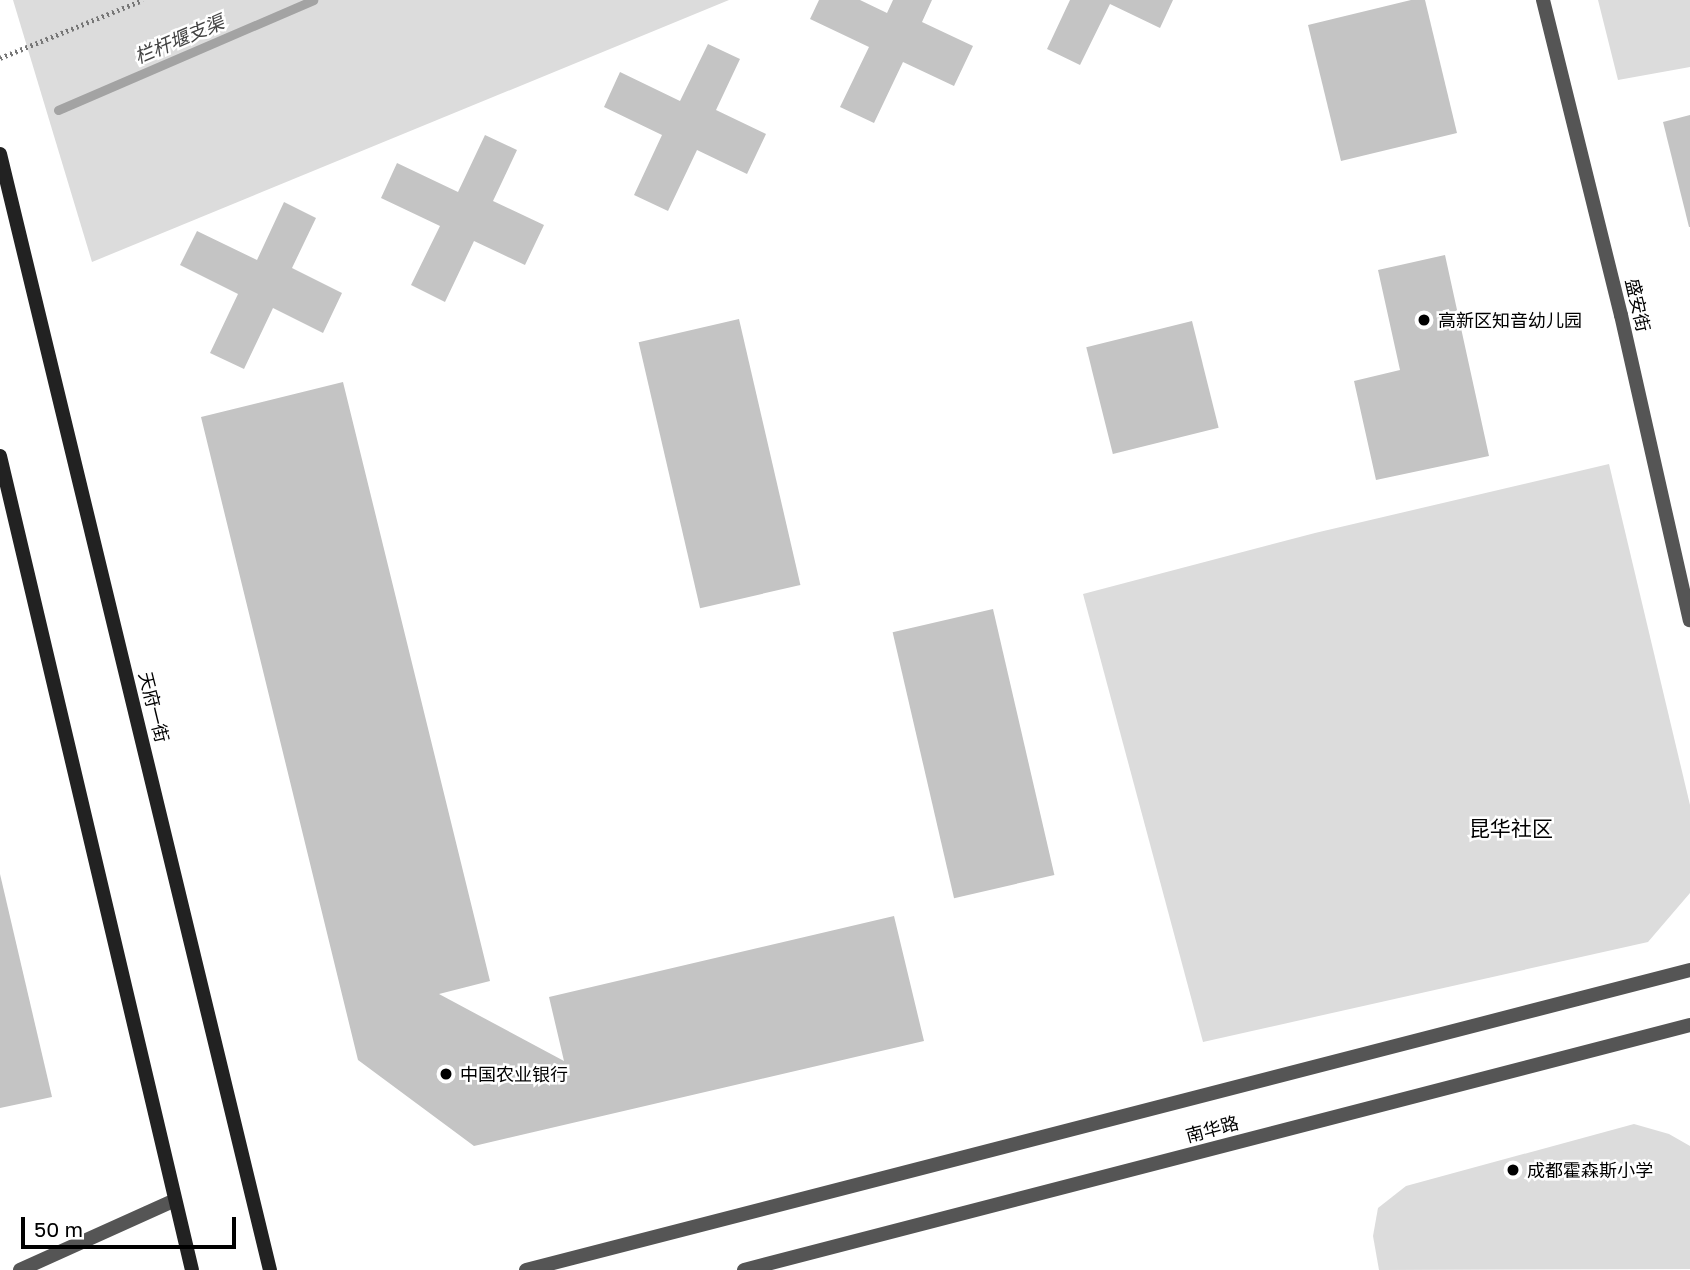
<!DOCTYPE html>
<meta charset="utf-8">
<style>
body{margin:0}
#map{position:relative;width:1690px;height:1270px;overflow:hidden;background:#fff;font-family:"Golos Text","Noto Sans SC",sans-serif}
div>[style]{position:absolute}
.green>*{inset:0;background:#dcdcdc}
.stream>*{height:9px;margin:-4.5px;padding:0 4.5px;transform-origin:4.5px;border-radius:4.5px;background:#a3a3a3}
.building>*{inset:0;background:#c4c4c4;transform-origin:0 0}
.path>*{height:4.5px;margin-top:-2.25px;transform-origin:0;background:repeating-linear-gradient(90deg,#777 0 2px,transparent 0 5.5px)}
.minor>*{height:14px;margin:-7px;padding:0 7px;transform-origin:7px;border-radius:7px;background:#555}
.tertiary>*{height:14px;margin:-7px;padding:0 7px;transform-origin:7px;border-radius:7px;background:#555}
.secondary>*{height:14px;margin:-7px;padding:0 7px;transform-origin:7px;border-radius:7px;background:#222}
.dots>*{width:19px;height:19px;translate:-50% -50%;box-sizing:border-box;border:4px solid #fff;border-radius:50%}
span{translate:-50% -50%;white-space:nowrap;text-align:center;line-height:1.15;-webkit-text-stroke:5px #fff;paint-order:stroke}
.street-label{font-size:18px;color:#000}
.poi-label{font-size:18px;color:#000}
.left{translate:0 -50%;text-align:left}
.water-label{font-size:19px;color:#444;font-style:italic}
.quarter-label{font-size:21px;color:#000}
.scale{position:absolute;left:21px;top:1217px;width:215px;height:32px;box-sizing:border-box;border:4px solid #000;border-top:0;padding-left:9px;font-size:21px;line-height:24px;white-space:nowrap;color:#000;-webkit-text-stroke:5px #fff;paint-order:stroke}
</style>
<div id="map">
<div class="green">
<div style="clip-path:polygon(13px 0,729px 0,92px 262px)"></div>
<div style="clip-path:polygon(1598px 0,1690px 0,1690px 67px,1618px 80px)"></div>
<div style="clip-path:polygon(1609px 464px,1690px 805px,1690px 893px,1648px 942px,1203px 1042px,1083px 594px,1315px 533px)"></div>
<div style="clip-path:polygon(1634px 1124px,1669px 1134px,1690px 1146px,1690px 1269px,1379px 1270px,1373px 1236px,1378px 1208px,1406px 1186px)"></div>
</div>
<div class="stream">
<div style="left:58px;top:110px;width:278px;rotate:-23.3deg"></div>
</div>
<div class="building">
<div style="clip-path:polygon(819px 0,860px 0,887px 13px,893px 0,932px 0,922px 22px,973px 46px,954px 86px,903px 62px,874px 123px,840px 107px,869px 47px,810px 19px)"></div>
<div style="clip-path:polygon(1070px 0,1173px 0,1160px 28px,1110px 4px,1080px 65px,1047px 49px)"></div>
<div style="clip-path:polygon(1411px 0,1425px 0,1457px 133px,1341px 161px,1308px 25px)"></div>
<div style="clip-path:polygon(708px 44px,740px 59px,716px 110px,766px 134px,747px 174px,697px 150px,668px 211px,634px 195px,662px 135px,604px 107px,620px 72px,680px 101px)"></div>
<div style="clip-path:polygon(1690px 115px,1690px 227px,1689px 227px,1663px 122px)"></div>
<div style="clip-path:polygon(485px 135px,517px 150px,493px 201px,544px 225px,525px 265px,474px 241px,445px 302px,411px 285px,440px 226px,381px 198px,397px 163px,458px 192px)"></div>
<div style="clip-path:polygon(284px 202px,316px 218px,292px 268px,342px 293px,323px 333px,273px 308px,244px 369px,210px 353px,238px 294px,180px 265px,197px 231px,257px 260px)"></div>
<div style="clip-path:polygon(1445px 255px,1489px 456px,1376px 480px,1354px 381px,1400px 370px,1378px 270px)"></div>
<div style="left:739px;top:319px;width:273px;height:103px;rotate:77deg"></div>
<div style="left:1192px;top:321px;width:110px;height:109px;rotate:76deg"></div>
<div style="clip-path:polygon(343px 382px,490px 981px,439px 994px,564px 1061px,549px 997px,894px 916px,924px 1041px,474px 1146px,358px 1060px,201px 417px)"></div>
<div style="left:993px;top:609px;width:273px;height:103px;rotate:77deg"></div>
<div style="clip-path:polygon(0 874px,52px 1097px,0 1108px)"></div>
</div>
<div class="path">
<div style="left:0;top:58px;width:154px;rotate:-22.1deg"></div>
</div>
<div class="minor">
<div style="left:1543px;top:0;width:325px;rotate:76.1deg"></div>
<div style="left:1621px;top:315px;width:313px;rotate:77.3deg"></div>
<div style="left:20px;top:1270px;width:170px;rotate:-24.3deg"></div>
</div>
<div class="tertiary">
<div style="left:526px;top:1270px;width:1202px;rotate:-14.45deg"></div>
<div style="left:744px;top:1270px;width:977px;rotate:-14.52deg"></div>
</div>
<div class="secondary">
<div style="left:0;top:154px;width:1148px;rotate:76.4deg"></div>
<div style="left:0;top:456px;width:836px;rotate:76.73deg"></div>
</div>
<div class="dots">
<div style="left:1424px;top:320px;background:#000"></div>
<div style="left:446px;top:1074px;background:#000"></div>
<div style="left:1513px;top:1170px;background:#000"></div>
</div>
<div class="street-label">
<span style="left:1638px;top:305px;rotate:77deg">盛安街</span>
<span style="left:154px;top:707px;rotate:76deg">天府一街</span>
<span style="left:1212px;top:1129px;rotate:-15deg">南华路</span>
</div>
<div class="poi-label">
<span class="left" style="left:1438px;top:320px">高新区知音幼儿园</span>
<span class="left" style="left:460px;top:1074px">中国农业银行</span>
<span class="left" style="left:1527px;top:1170px">成都霍森斯小学</span>
</div>
<div class="water-label">
<span style="left:179px;top:39px;rotate:-23deg">栏杆堰支渠</span>
</div>
<div class="quarter-label">
<span style="left:1511px;top:828px">昆华社区</span>
</div>
<div class="scale">50 m</div>
</div>
